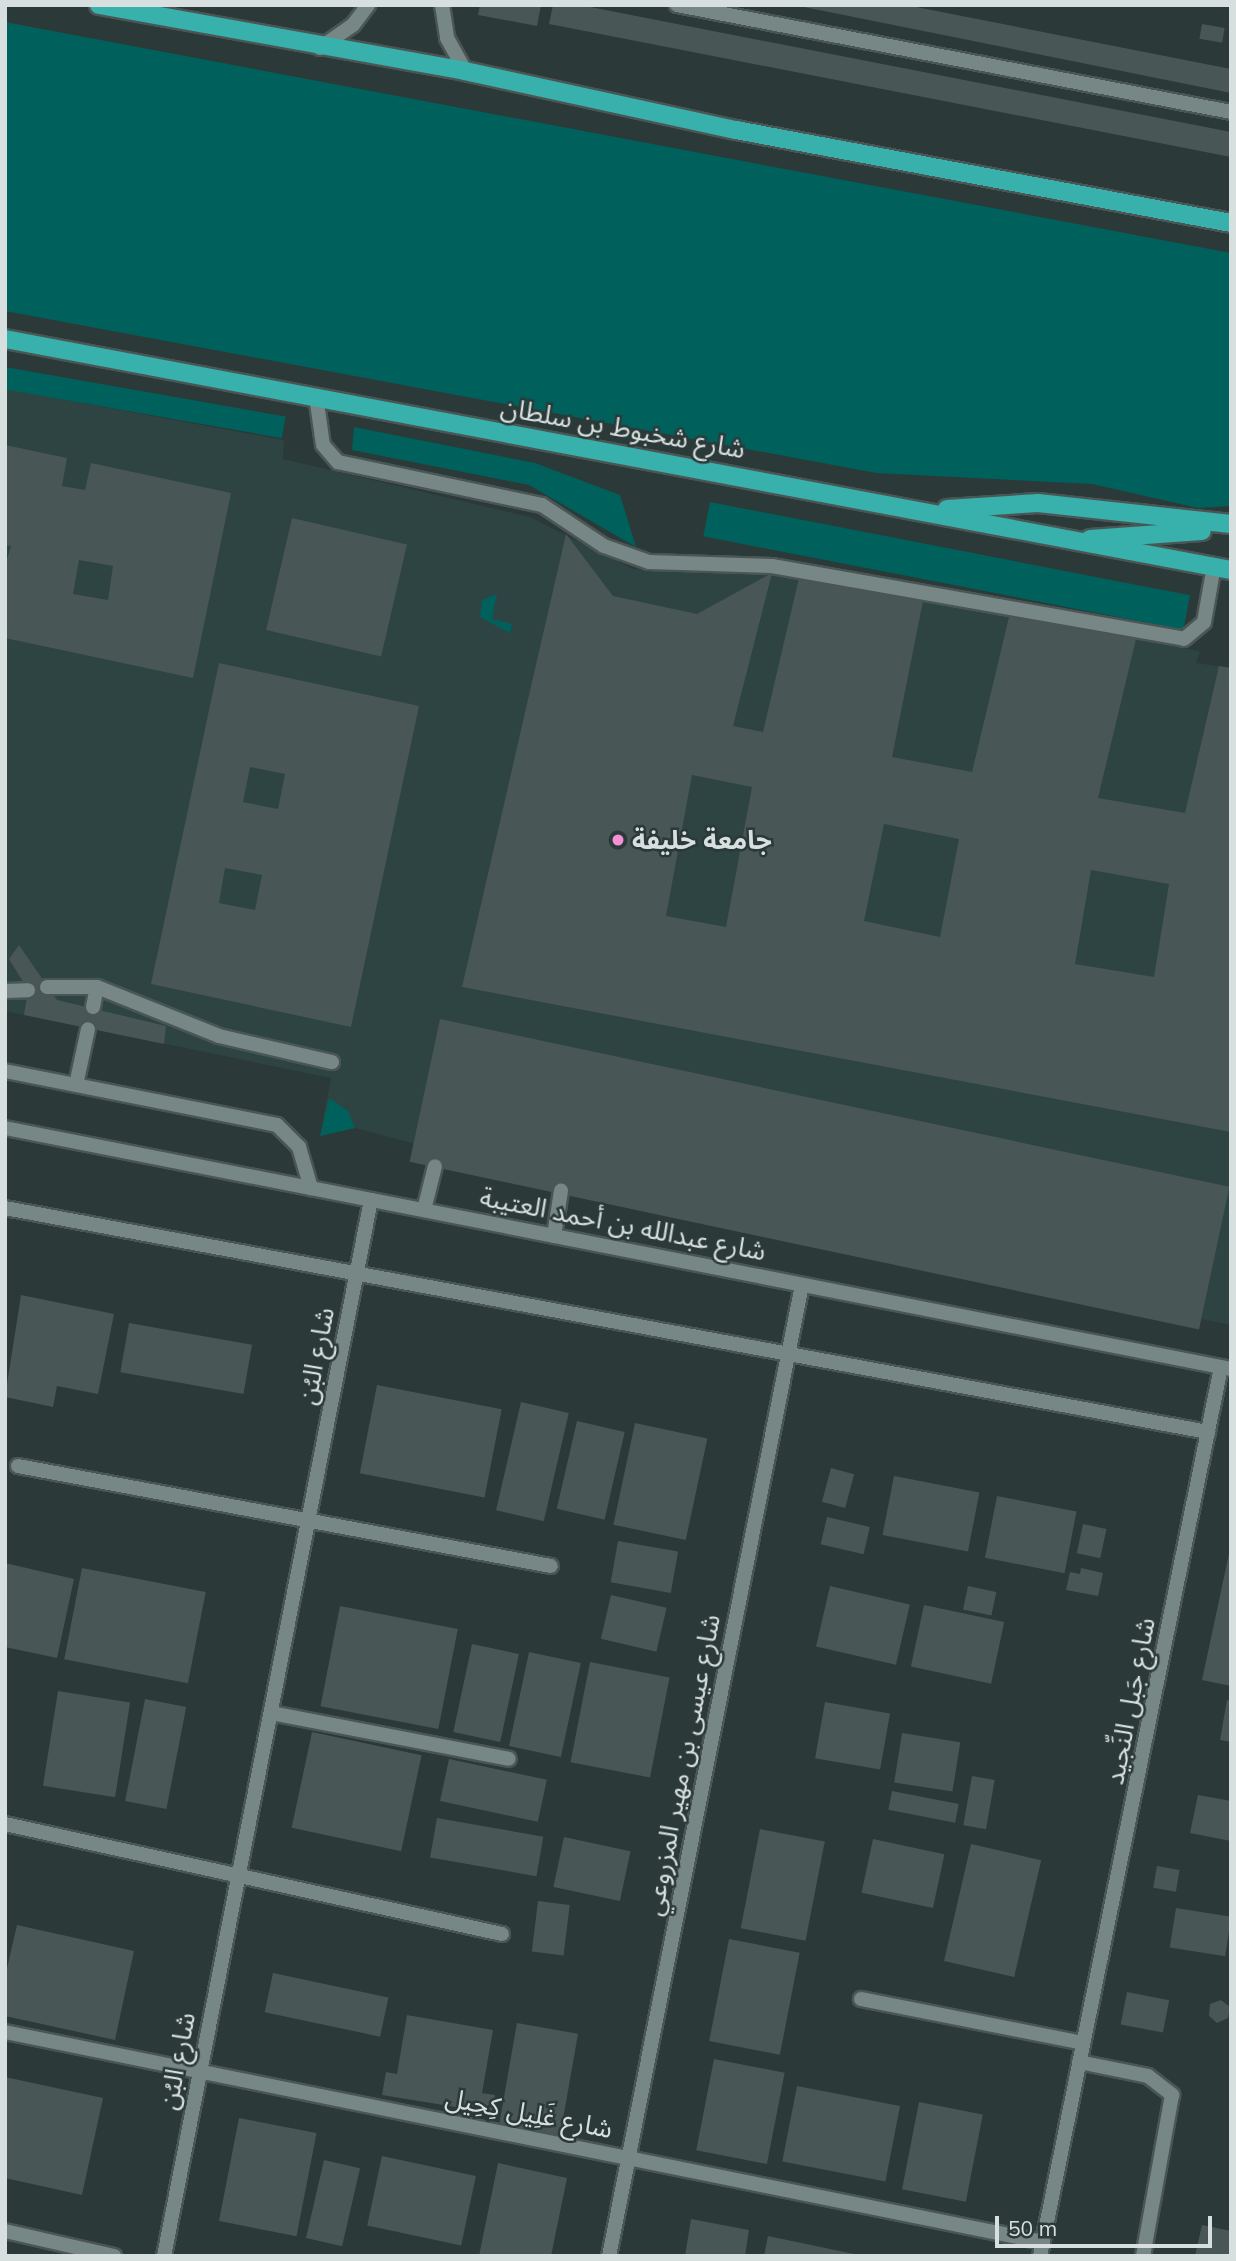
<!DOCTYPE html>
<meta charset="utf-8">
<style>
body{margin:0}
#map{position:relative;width:1236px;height:2261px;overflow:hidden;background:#2b3938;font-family:Mulish,"Noto Sans Arabic",sans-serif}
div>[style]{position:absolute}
.built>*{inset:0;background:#2e4442}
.green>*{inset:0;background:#00605c;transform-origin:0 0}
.building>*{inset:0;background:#485655;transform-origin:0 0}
.roads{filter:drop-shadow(2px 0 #4a5655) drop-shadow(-2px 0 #4a5655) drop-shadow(0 2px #4a5655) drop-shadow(0 -2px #4a5655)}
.service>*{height:14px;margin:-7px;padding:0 7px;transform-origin:7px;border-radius:7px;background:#778785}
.minor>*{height:14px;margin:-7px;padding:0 7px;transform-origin:7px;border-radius:7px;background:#778785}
.primary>*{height:18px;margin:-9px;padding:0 9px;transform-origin:9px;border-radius:9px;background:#38b0ab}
.dots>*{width:19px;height:19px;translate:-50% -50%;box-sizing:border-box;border:4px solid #2b3938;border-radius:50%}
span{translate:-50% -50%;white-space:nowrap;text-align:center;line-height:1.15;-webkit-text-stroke:5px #2b3938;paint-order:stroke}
.street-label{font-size:26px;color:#d7e0df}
.poi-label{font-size:26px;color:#d7e0df;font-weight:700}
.left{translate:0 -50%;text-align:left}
.frame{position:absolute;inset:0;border:7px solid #d7e0df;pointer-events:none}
.scale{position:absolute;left:995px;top:2216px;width:217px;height:32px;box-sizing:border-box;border:4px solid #d7e0df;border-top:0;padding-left:9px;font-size:21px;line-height:24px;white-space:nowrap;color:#d7e0df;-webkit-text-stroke:5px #2b3938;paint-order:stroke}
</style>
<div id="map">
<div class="built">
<div style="clip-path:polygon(5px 389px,284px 440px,283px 459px,530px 517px,633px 569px,772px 573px,1200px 651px,1196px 663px,1231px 668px,1231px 1325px,412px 1162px,415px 1144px,355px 1128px,320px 1136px,331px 1078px,5px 1011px)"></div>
</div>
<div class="green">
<div style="clip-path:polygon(5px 22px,1231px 253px,1231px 506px,1198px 508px,1092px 484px,876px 473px,5px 311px)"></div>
<div style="left:5px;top:367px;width:285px;height:22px;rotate:10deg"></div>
<div style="clip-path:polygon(354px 427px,535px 463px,620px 495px,636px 547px,529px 485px,352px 450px)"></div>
<div style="left:710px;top:502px;width:489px;height:35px;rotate:11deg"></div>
<div style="clip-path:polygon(497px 594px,492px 619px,512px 624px,510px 633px,480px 617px,482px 600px)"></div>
<div style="clip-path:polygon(329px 1098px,348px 1111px,355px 1128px,320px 1136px)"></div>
</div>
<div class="building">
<div style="clip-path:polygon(480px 5px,541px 5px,537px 26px,478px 15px)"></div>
<div style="clip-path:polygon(553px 5px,580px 5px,1231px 132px,1231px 157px,549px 24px)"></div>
<div style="clip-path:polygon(794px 5px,906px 5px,1231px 69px,1231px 93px)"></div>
<div style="left:1202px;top:24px;width:23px;height:15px;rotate:10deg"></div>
<div style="clip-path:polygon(evenodd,5px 445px,67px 458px,62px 486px,85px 490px,91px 463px,231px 493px,193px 678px,5px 638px,5px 566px,11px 546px,5px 545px,5px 445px,79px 560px,113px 566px,108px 600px,73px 594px,79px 560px)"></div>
<div style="left:292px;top:518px;width:118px;height:115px;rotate:13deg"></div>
<div style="clip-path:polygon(evenodd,566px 534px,613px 596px,697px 614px,772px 573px,733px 726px,763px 732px,799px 578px,923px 601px,892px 757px,972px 772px,1009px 617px,1136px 639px,1098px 798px,1185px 813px,1219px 666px,1231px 668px,1231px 1132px,462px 987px,566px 534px,692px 775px,752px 787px,726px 927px,666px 916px,692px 775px,566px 534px,884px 824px,959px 839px,940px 937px,864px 921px,884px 824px,566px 534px,1091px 870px,1169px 884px,1154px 977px,1075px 964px,1091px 870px)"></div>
<div style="clip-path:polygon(evenodd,219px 663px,419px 706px,351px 1027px,151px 984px,219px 663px,250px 767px,285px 774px,278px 809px,243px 802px,250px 767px,219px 663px,225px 868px,262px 875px,255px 910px,219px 903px,225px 868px)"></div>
<div style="clip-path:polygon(19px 945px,57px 1000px,166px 1026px,164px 1044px,24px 1015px,28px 990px,9px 959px)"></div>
<div style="left:440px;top:1019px;width:807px;height:146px;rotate:12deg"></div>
<div style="clip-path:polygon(21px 1295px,114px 1314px,98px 1394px,57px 1386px,53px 1407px,5px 1397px)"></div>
<div style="left:129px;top:1323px;width:125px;height:50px;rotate:10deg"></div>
<div style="left:377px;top:1385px;width:127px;height:90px;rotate:11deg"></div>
<div style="left:521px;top:1402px;width:49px;height:111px;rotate:13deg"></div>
<div style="left:577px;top:1421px;width:49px;height:90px;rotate:13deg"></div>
<div style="left:635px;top:1423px;width:74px;height:104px;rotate:12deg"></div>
<div style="left:831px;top:1468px;width:24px;height:35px;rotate:15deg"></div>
<div style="left:894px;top:1476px;width:87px;height:60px;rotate:11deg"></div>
<div style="left:997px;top:1496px;width:81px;height:63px;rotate:11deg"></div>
<div style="left:827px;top:1517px;width:44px;height:28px;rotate:13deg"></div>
<div style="left:1083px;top:1524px;width:24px;height:30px;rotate:12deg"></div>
<div style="left:618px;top:1541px;width:61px;height:42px;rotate:10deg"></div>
<div style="clip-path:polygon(1230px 1549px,1231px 1549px,1231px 1686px,1202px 1680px)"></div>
<div style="clip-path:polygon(5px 1563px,74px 1579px,57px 1658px,5px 1647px)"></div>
<div style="left:82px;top:1568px;width:126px;height:93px;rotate:11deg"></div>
<div style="clip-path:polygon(1081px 1568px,1103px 1573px,1098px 1596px,1066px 1590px,1070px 1572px,1080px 1574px)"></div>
<div style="left:830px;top:1586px;width:82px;height:62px;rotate:13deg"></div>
<div style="left:968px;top:1586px;width:29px;height:24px;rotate:12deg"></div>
<div style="left:611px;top:1595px;width:57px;height:45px;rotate:13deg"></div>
<div style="left:924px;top:1605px;width:82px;height:63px;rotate:12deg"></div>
<div style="left:340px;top:1606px;width:120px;height:102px;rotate:11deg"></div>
<div style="left:472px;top:1644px;width:48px;height:90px;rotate:12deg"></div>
<div style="left:529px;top:1652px;width:53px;height:96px;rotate:12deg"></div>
<div style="left:590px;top:1662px;width:81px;height:102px;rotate:11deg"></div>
<div style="left:58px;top:1691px;width:73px;height:96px;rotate:9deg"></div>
<div style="left:145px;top:1699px;width:42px;height:104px;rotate:11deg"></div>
<div style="clip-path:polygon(1227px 1700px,1231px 1701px,1231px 1742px,1220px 1740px)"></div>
<div style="left:825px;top:1702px;width:66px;height:57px;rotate:10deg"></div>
<div style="left:312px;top:1732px;width:112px;height:98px;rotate:12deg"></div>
<div style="left:902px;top:1733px;width:59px;height:50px;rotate:9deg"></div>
<div style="left:449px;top:1759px;width:100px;height:43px;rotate:12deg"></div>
<div style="left:972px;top:1776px;width:23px;height:50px;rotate:10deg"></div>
<div style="left:892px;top:1791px;width:68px;height:19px;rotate:11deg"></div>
<div style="clip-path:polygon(1198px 1795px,1231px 1801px,1231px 1841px,1190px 1833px)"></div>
<div style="left:437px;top:1818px;width:108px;height:40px;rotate:10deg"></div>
<div style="left:760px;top:1829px;width:66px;height:101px;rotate:11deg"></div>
<div style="left:564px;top:1837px;width:68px;height:51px;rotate:12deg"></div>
<div style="left:873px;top:1839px;width:73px;height:55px;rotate:12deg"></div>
<div style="left:971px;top:1844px;width:72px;height:120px;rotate:13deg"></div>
<div style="left:1157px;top:1866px;width:23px;height:22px;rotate:10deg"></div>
<div style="left:538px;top:1901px;width:32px;height:51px;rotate:7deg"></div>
<div style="left:1176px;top:1908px;width:56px;height:40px;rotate:9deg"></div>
<div style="clip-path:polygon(17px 1925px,134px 1951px,115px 2040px,5px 2016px,5px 1977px)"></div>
<div style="left:729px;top:1939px;width:72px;height:104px;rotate:11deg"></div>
<div style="left:273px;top:1973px;width:118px;height:40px;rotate:12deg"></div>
<div style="left:1127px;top:1992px;width:43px;height:33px;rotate:11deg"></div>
<div style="clip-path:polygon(1221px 2000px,1230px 2007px,1228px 2018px,1217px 2023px,1209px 2016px,1210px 2004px)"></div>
<div style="clip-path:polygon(407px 2015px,493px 2030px,482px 2093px,495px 2095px,492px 2113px,382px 2095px,386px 2072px,397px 2074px)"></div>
<div style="left:517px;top:2023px;width:62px;height:103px;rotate:10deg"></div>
<div style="left:714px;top:2059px;width:72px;height:93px;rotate:11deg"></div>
<div style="clip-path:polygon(5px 2077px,103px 2098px,82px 2195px,5px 2178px)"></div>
<div style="left:797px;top:2086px;width:105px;height:77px;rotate:11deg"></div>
<div style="left:919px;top:2102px;width:65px;height:89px;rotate:11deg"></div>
<div style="left:239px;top:2118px;width:79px;height:105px;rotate:11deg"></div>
<div style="left:382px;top:2156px;width:96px;height:71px;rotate:12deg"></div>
<div style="left:324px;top:2160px;width:37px;height:80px;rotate:13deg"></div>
<div style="clip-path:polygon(498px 2163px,567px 2178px,551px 2256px,479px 2256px)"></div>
<div style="clip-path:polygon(691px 2219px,749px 2230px,745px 2256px,685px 2256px)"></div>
<div style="clip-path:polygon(1202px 2225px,1231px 2231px,1231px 2256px,1195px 2256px)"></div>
<div style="clip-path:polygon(768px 2236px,859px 2255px,859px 2256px,764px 2256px)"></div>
</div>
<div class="roads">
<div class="service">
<div style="left:442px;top:5px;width:33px;rotate:81deg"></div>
<div style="left:447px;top:38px;width:38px;rotate:61deg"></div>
<div style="left:677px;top:5px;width:564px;rotate:10.93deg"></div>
<div style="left:320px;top:48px;width:40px;rotate:-34.9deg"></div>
<div style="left:353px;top:25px;width:25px;rotate:-53deg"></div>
<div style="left:316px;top:396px;width:49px;rotate:81.9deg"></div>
<div style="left:323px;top:445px;width:23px;rotate:49deg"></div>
<div style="left:338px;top:462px;width:208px;rotate:11.9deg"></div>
<div style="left:542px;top:505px;width:74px;rotate:33.5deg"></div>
<div style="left:604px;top:546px;width:48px;rotate:19.6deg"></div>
<div style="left:649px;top:562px;width:123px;rotate:1.9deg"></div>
<div style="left:772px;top:566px;width:418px;rotate:10deg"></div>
<div style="left:1184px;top:639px;width:26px;rotate:-40deg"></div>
<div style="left:1204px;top:622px;width:57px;rotate:-79.9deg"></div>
<div style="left:47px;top:987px;width:50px"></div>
<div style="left:97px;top:987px;width:131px;rotate:21.9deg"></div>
<div style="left:219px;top:1036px;width:116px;rotate:13deg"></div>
<div style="left:5px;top:991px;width:23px;rotate:-2deg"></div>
<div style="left:93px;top:1007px;width:20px;rotate:-79deg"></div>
<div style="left:5px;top:1071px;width:277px;rotate:11.2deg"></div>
<div style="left:277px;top:1125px;width:31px;rotate:45deg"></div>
<div style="left:299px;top:1147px;width:43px;rotate:73.7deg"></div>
<div style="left:76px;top:1085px;width:57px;rotate:-77.9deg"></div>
<div style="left:5px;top:1208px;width:1224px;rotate:10.55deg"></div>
<div style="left:424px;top:1210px;width:45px;rotate:-76deg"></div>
<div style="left:554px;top:1236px;width:46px;rotate:-81.2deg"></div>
<div style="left:18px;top:1466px;width:542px;rotate:10.63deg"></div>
<div style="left:271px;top:1713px;width:242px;rotate:10.9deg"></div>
<div style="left:5px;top:1824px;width:509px;rotate:12.48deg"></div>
<div style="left:861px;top:1999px;width:226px;rotate:11.2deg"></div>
<div style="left:1079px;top:2062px;width:70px;rotate:11.5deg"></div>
<div style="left:1148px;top:2076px;width:31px;rotate:38deg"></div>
<div style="left:1172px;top:2095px;width:164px;rotate:100.2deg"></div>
<div style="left:5px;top:2231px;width:112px;rotate:12.9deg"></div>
</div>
<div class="minor">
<div style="left:5px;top:1128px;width:1249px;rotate:11.12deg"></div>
<div style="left:5px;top:2032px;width:1059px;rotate:11.44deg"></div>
<div style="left:164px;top:2256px;width:1076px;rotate:-78.91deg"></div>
<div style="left:609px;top:2256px;width:990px;rotate:-78.76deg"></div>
<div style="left:1040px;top:2256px;width:907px;rotate:-78.49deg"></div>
</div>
<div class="primary">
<div style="left:99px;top:5px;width:372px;rotate:10.2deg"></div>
<div style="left:465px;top:71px;width:277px;rotate:12.3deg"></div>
<div style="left:736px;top:130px;width:504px;rotate:10.64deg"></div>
<div style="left:5px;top:339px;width:1248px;rotate:10.67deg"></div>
<div style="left:947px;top:509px;width:91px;rotate:-3.8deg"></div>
<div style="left:1038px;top:503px;width:194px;rotate:6.2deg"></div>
<div style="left:1090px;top:539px;width:112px;rotate:-4.1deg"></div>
</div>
</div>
<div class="dots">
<div style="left:618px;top:840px;background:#f491d4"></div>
</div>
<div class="street-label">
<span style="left:623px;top:428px;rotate:10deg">شارع شخبوط بن سلطان</span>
<span style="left:623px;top:1224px;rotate:11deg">شارع عبدالله بن أحمد العتيبة</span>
<span style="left:316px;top:1356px;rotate:-79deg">شارع البُن</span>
<span style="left:1130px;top:1701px;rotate:-79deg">شارع جَبل النِّجيد</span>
<span style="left:682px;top:1765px;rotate:-79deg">شارع عيسى بن مهير المزروعي</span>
<span style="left:177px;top:2061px;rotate:-79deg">شارع البُن</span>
<span style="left:529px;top:2113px;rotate:11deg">شارع غَلِيل كِحِيل</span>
</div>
<div class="poi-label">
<span class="left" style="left:632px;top:840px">جامعة خليفة</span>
</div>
<div class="frame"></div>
<div class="scale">50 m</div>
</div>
